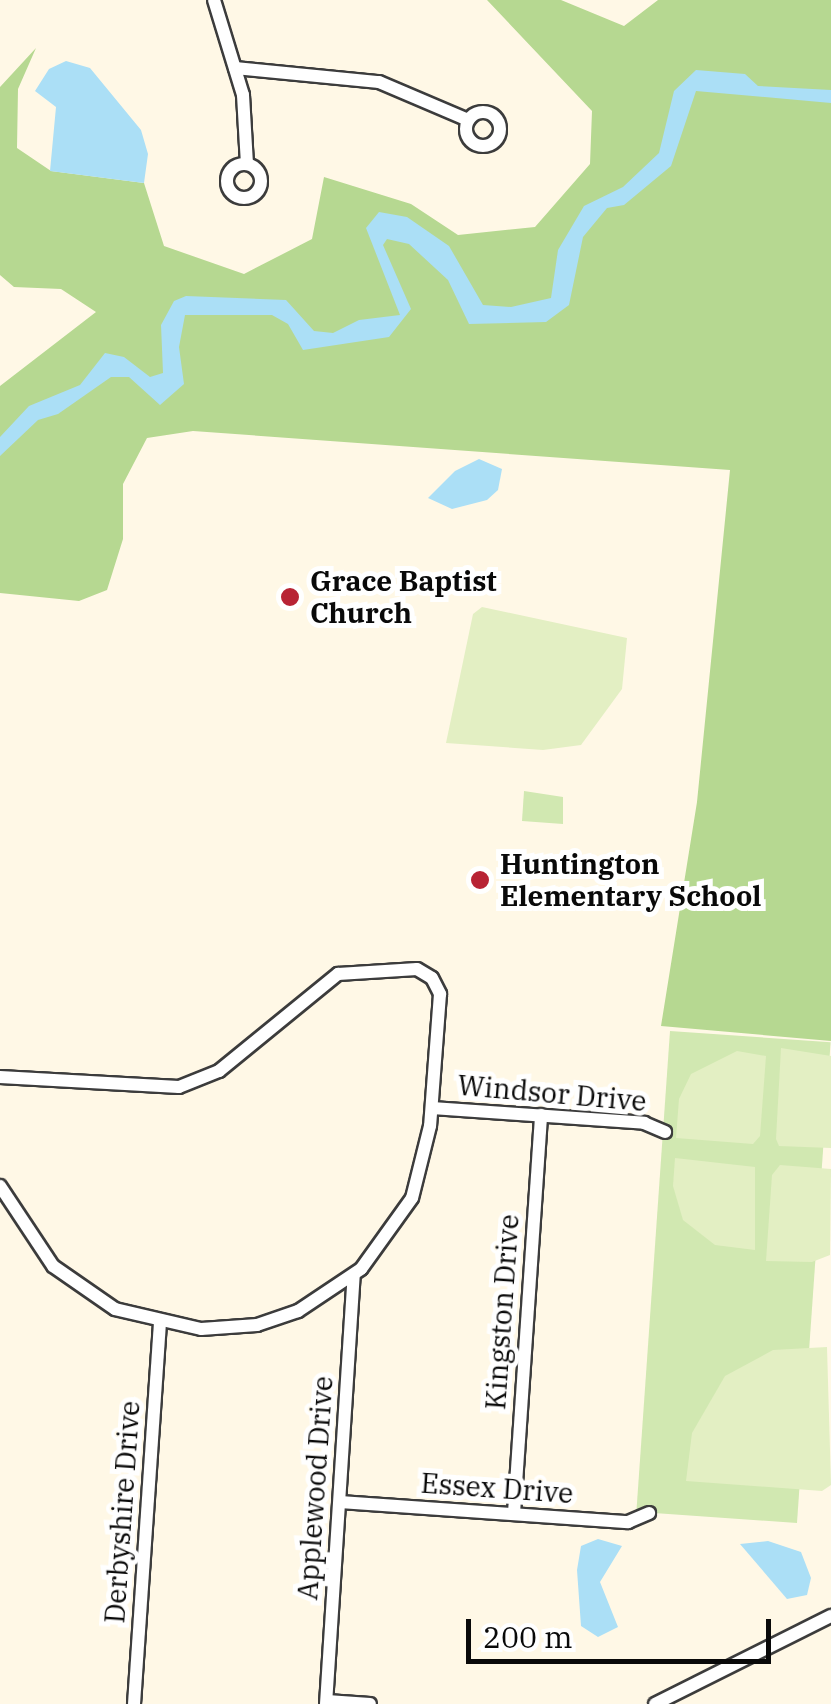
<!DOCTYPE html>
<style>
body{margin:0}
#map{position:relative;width:831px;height:1704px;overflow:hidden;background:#fff8e6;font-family:"IBM Plex Serif",serif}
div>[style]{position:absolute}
.green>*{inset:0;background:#d1e8b1;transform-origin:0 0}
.forest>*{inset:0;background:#b6d891}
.pitch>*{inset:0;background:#e3efc3}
.water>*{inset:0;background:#abdff6}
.roads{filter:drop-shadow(2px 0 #3c3c3c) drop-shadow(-2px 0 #3c3c3c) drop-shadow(0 2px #3c3c3c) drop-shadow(0 -2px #3c3c3c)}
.minor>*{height:12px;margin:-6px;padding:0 6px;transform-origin:6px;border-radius:6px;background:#fff}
.minor>.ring{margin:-6px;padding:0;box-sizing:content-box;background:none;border:12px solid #fff;border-radius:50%}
.dots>*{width:28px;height:28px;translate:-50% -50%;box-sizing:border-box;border:5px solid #fff;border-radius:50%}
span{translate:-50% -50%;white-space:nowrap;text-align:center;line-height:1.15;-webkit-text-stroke:10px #fff;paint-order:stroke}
.poi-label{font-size:28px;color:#090909;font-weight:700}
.left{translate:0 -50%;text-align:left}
.street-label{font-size:28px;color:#090909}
.scale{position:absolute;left:466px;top:1619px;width:305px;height:45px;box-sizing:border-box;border:5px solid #090909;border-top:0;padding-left:12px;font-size:30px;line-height:35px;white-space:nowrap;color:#090909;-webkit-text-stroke:8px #fff;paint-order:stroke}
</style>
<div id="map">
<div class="green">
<div style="clip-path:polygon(524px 791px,563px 797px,563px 824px,522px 821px)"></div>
<div style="left:670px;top:1031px;width:161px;height:482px;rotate:4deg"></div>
</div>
<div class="forest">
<div style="clip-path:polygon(487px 0,561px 0,624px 26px,658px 0,831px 0,831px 1041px,661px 1026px,697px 802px,730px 470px,193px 431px,147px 438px,123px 484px,123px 539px,107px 590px,79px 601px,0 593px,0 386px,96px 312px,61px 289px,14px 287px,0 275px,0 87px,36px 48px,18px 89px,17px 148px,51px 171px,144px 183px,164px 246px,244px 274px,312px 239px,324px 177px,411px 204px,458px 235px,535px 227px,590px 164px,592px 111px)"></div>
</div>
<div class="pitch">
<div style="clip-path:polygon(482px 607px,627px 638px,622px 689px,581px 745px,543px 750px,446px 743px,473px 614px)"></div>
<div style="clip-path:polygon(781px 1048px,831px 1056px,831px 1148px,779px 1146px,776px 1139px)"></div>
<div style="clip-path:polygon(737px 1051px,766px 1056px,760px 1136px,753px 1144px,676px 1138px,679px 1099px,691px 1074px)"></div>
<div style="clip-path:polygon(675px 1158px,755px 1167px,755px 1250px,715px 1245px,683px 1220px,673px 1186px)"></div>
<div style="clip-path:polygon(780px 1165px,831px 1169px,830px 1255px,812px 1262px,766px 1261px,772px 1175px)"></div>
<div style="clip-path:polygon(827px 1347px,831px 1485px,822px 1491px,686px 1481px,692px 1433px,725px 1376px,773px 1350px)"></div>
</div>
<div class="water">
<div style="clip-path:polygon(66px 61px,90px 68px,141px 130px,148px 154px,144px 183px,50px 171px,56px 107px,35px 91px,49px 69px)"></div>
<div style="clip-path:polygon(696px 70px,745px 74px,758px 86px,831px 90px,831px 103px,696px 91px,671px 166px,624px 205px,607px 208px,583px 237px,569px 305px,546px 322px,469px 324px,448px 280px,409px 244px,387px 239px,383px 245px,411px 309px,389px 337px,303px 350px,288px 324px,272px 315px,185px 315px,179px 347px,184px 384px,160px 405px,129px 377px,111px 377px,58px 414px,38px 420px,0 456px,0 437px,29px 406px,80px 385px,105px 353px,124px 357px,150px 377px,163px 373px,161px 325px,174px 301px,186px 296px,286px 300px,314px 331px,333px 333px,359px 320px,400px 315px,366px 228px,379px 212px,407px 217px,449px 246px,483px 305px,511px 307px,551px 298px,558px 250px,584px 206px,623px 187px,659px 153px,674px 91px)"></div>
<div style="clip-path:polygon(479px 459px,502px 469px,498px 490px,487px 500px,452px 509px,428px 498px,455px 471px)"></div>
<div style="clip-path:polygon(598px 1539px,622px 1546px,600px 1582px,618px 1627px,598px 1637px,581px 1626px,577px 1570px,581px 1546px)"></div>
<div style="clip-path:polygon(768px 1541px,801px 1552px,811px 1578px,807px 1595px,787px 1599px,740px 1544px)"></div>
</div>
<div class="roads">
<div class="minor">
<div style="left:214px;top:0;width:99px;rotate:73deg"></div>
<div style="left:243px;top:95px;width:69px;rotate:86.7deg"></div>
<div style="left:235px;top:68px;width:145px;rotate:5.6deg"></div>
<div style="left:379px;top:82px;width:97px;rotate:23.1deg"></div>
<div class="ring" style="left:466px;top:112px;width:22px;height:22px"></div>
<div class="ring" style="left:227px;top:164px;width:22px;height:22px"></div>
<div style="left:0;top:1077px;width:179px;rotate:3.2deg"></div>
<div style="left:179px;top:1087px;width:43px;rotate:-21.8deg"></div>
<div style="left:219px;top:1071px;width:154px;rotate:-39.2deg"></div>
<div style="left:338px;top:974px;width:79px;rotate:-3.6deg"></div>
<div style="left:417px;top:969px;width:17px;rotate:31deg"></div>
<div style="left:432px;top:978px;width:18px;rotate:63deg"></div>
<div style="left:440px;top:994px;width:132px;rotate:94.3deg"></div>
<div style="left:430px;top:1126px;width:74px;rotate:104deg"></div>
<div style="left:412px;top:1198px;width:87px;rotate:125.7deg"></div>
<div style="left:361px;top:1269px;width:76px;rotate:146.3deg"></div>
<div style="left:298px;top:1311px;width:43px;rotate:161.1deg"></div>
<div style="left:257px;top:1325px;width:56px;rotate:175.9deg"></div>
<div style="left:201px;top:1329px;width:88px;rotate:-166.9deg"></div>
<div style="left:115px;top:1309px;width:75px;rotate:-145.3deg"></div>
<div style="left:53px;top:1266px;width:96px;rotate:-123.5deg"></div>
<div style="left:432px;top:1108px;width:213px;rotate:4deg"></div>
<div style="left:644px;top:1123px;width:23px;rotate:23deg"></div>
<div style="left:340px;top:1502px;width:289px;rotate:4deg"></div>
<div style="left:628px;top:1522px;width:23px;rotate:-23deg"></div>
<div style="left:514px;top:1513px;width:399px;rotate:-86.1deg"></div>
<div style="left:327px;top:1701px;width:43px;rotate:4deg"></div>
<div style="left:134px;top:1704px;width:381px;rotate:-86.1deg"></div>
<div style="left:326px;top:1704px;width:430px;rotate:-86.3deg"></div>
<div style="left:655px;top:1704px;width:197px;rotate:-26.6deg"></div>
</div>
</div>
<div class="dots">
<div style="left:290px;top:597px;background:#b82334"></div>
<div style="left:480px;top:880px;background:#b82334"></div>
</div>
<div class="poi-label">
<span class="left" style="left:310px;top:597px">Grace Baptist<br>Church</span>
<span class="left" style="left:500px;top:880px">Huntington<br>Elementary School</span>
</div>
<div class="street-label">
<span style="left:552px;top:1093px;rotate:5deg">Windsor Drive</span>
<span style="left:502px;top:1312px;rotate:-86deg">Kingston Drive</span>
<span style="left:315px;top:1488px;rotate:-86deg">Applewood Drive</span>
<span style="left:497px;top:1488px;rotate:4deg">Essex Drive</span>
<span style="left:122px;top:1512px;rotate:-86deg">Derbyshire Drive</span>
</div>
<div class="scale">200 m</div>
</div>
